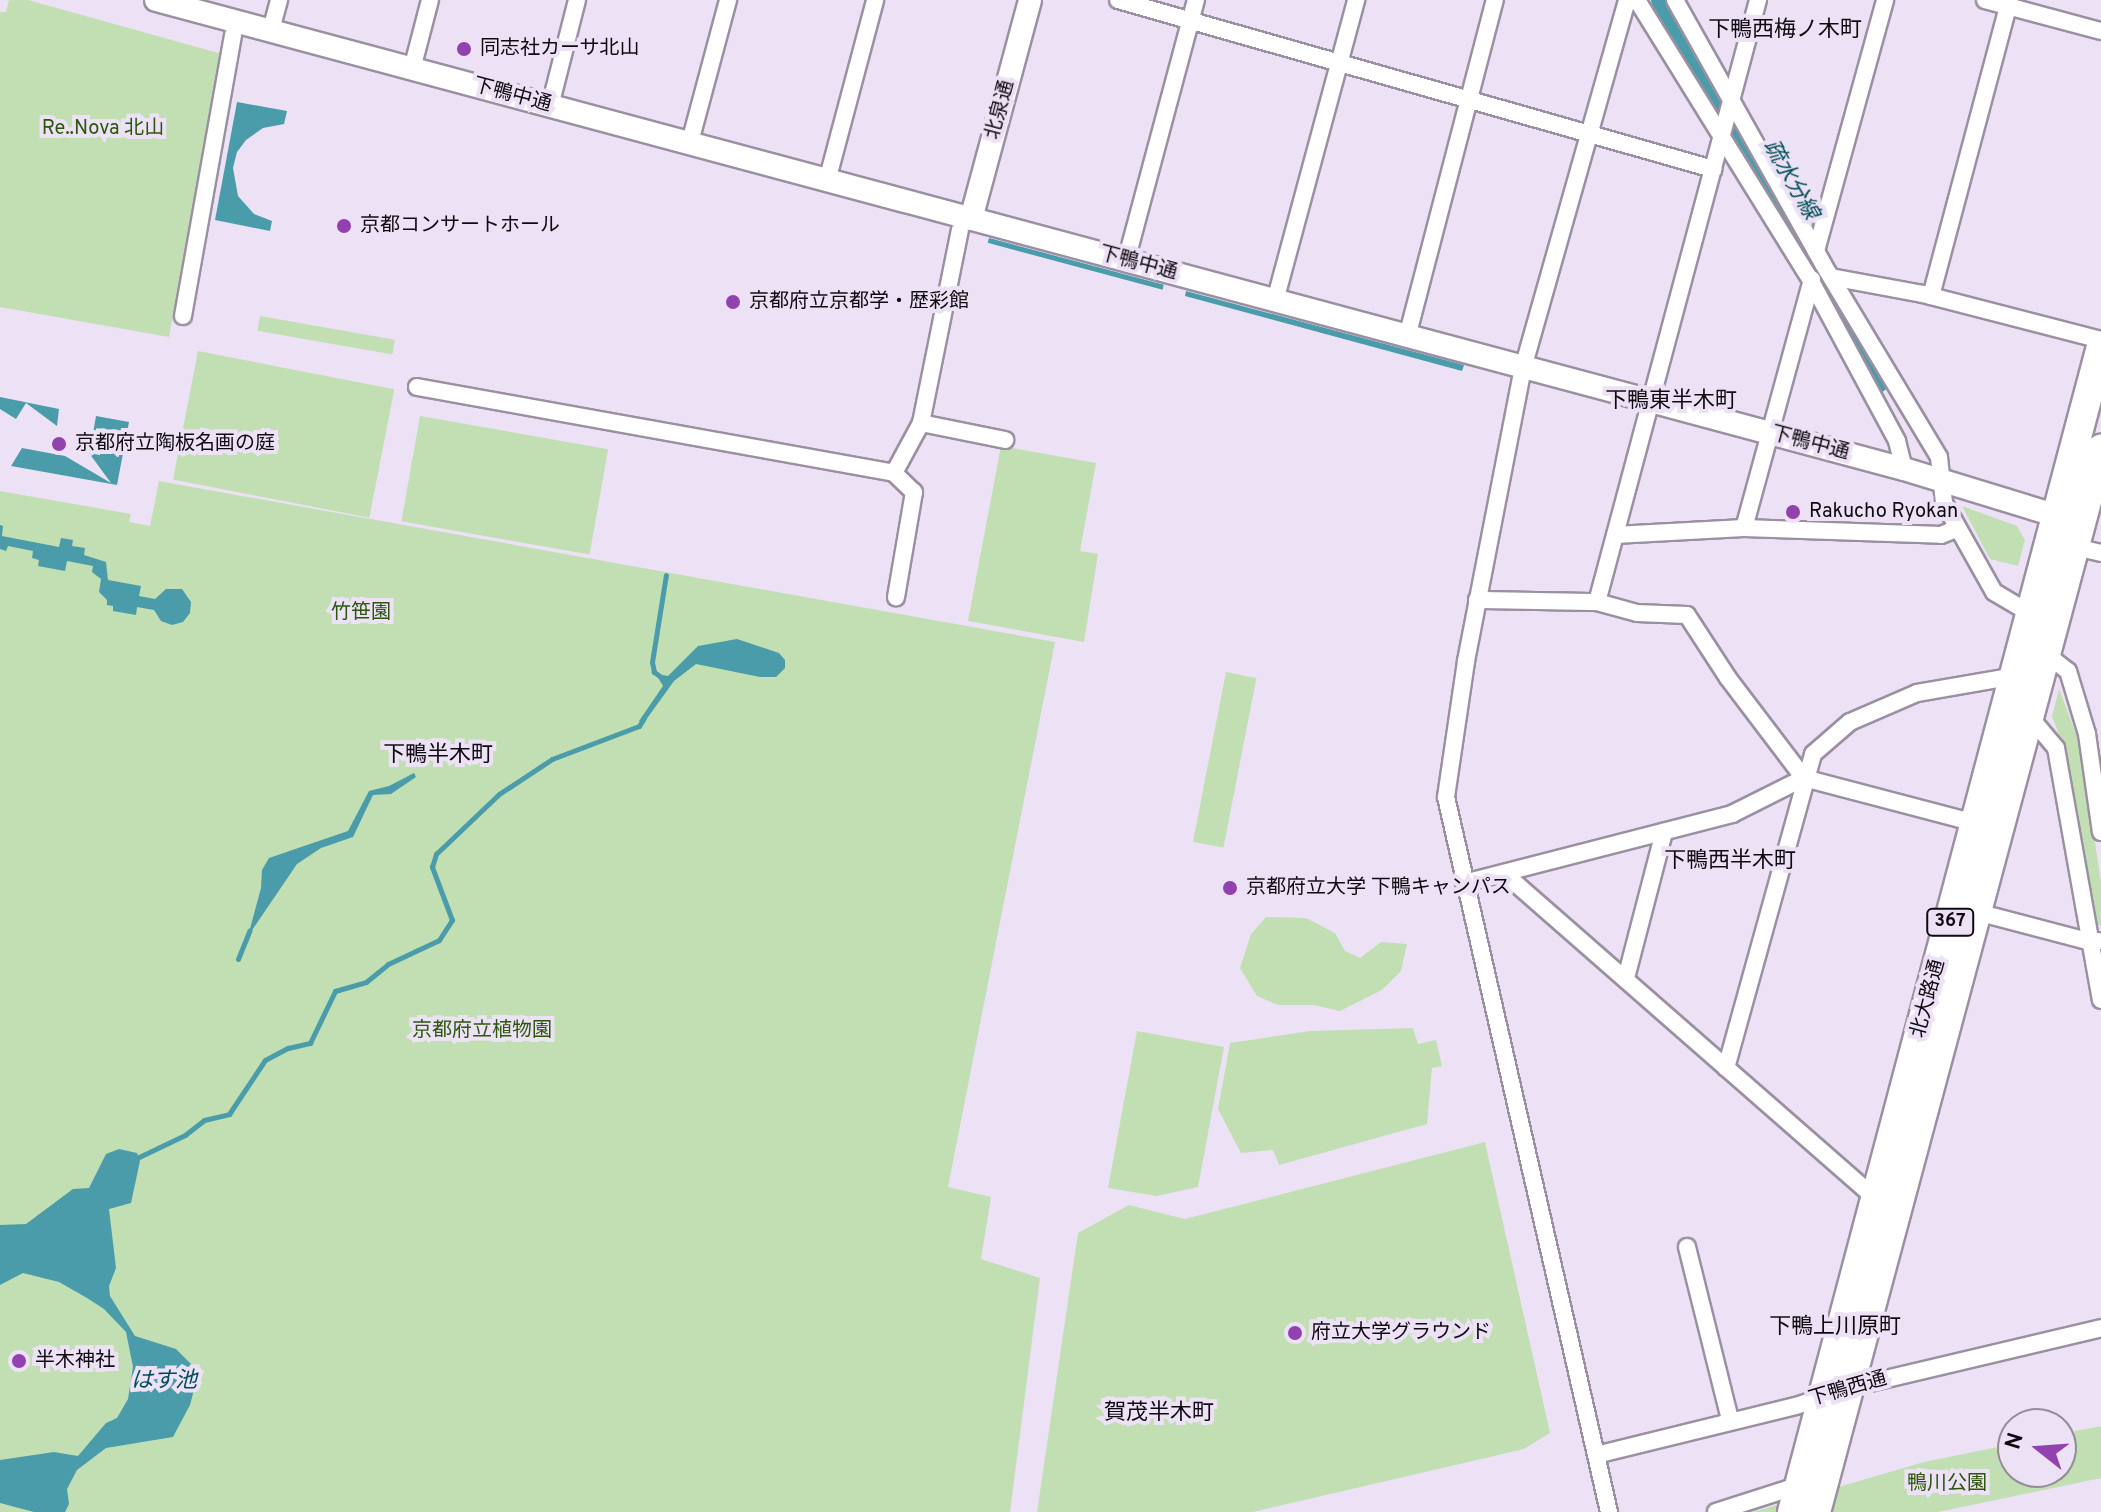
<!DOCTYPE html>
<meta charset="utf-8">
<style>
body{margin:0}
#map{position:relative;width:2101px;height:1512px;overflow:hidden;background:#ede2f5;font-family:Overpass,"Noto Sans JP",sans-serif}
div>[style]{position:absolute}
.green>*{inset:0;background:#c1dfb3;transform-origin:0 0}
.water>*{inset:0;background:#4a9caa;transform-origin:0 0}
.stream>*{height:5px;margin:-2.5px;padding:0 2.5px;transform-origin:2.5px;border-radius:2.5px;background:#4a9caa}
.canal>*{height:18px;margin:-9px;padding:0 9px;transform-origin:9px;border-radius:9px;background:#4a9caa}
.roads{filter:drop-shadow(2px 0 #9b90a2) drop-shadow(-2px 0 #9b90a2) drop-shadow(0 2px #9b90a2) drop-shadow(0 -2px #9b90a2)}
.street>*{height:16px;margin:-8px;padding:0 8px;transform-origin:8px;border-radius:8px;background:#fff}
.secondary>*{height:22px;margin:-11px;padding:0 11px;transform-origin:11px;border-radius:11px;background:#fff}
.highway>*{height:28px;margin:-14px;padding:0 14px;transform-origin:14px;border-radius:14px;background:#fff}
.dots>*{width:22px;height:22px;translate:-50% -50%;box-sizing:border-box;border:4px solid #ede2f5;border-radius:50%}
span{translate:-50% -50%;white-space:nowrap;text-align:center;line-height:1.15;-webkit-text-stroke:8px #ede2f5;paint-order:stroke}
.shield-label span{padding:2px 6px;background:#ede2f5;border:2px solid;border-radius:6px;-webkit-text-stroke-width:0}
.shield-label{font-size:18px;color:#0e0a10;font-weight:700}
.poi-label{font-size:20px;color:#0e0a10}
.left{translate:0 -50%;text-align:left}
.street-label{font-size:20px;color:#0e0a10}
.park-label{font-size:20px;color:#2c560b}
.neighbourhood-label{font-size:22px;color:#0e0a10}
.water-label{font-size:22px;color:#004d58;font-style:italic}
.north{position:absolute;left:1997px;top:1408px;width:80px;height:80px;box-sizing:border-box;background:#ede2f5;border:2px solid #948c99;border-radius:50%;rotate:287deg;font-size:22px;font-weight:700;line-height:32px;text-align:center;color:#0e0a10}
.north::after{content:'';display:block;margin:auto;width:28px;height:36px;background:#9241b0;clip-path:polygon(50% 0,100% 100%,50% 72%,0 100%)}
</style>
<div id="map">
<div class="green">
<div style="clip-path:polygon(9px 0,28px 0,222px 54px,169px 337px,0 307px,0 12px,6px 12px)"></div>
<div style="left:260px;top:316px;width:137px;height:15px;rotate:10deg"></div>
<div style="left:198px;top:351px;width:200px;height:131px;rotate:11deg"></div>
<div style="left:420px;top:416px;width:191px;height:107px;rotate:10deg"></div>
<div style="clip-path:polygon(1001px 446px,1096px 463px,1080px 551px,1098px 554px,1084px 642px,968px 621px)"></div>
<div style="clip-path:polygon(159px 481px,1055px 642px,948px 1187px,991px 1197px,981px 1259px,1040px 1278px,1010px 1512px,0 1512px,0 491px,131px 514px,129px 522px,150px 526px)"></div>
<div style="clip-path:polygon(1962px 506px,2017px 526px,2025px 540px,2018px 566px,1990px 559px)"></div>
<div style="left:1226px;top:672px;width:31px;height:173px;rotate:11deg"></div>
<div style="clip-path:polygon(2059px 689px,2081px 747px,2101px 883px,2101px 926px,2091px 922px,2066px 753px,2052px 716px)"></div>
<div style="clip-path:polygon(1266px 917px,1306px 918px,1335px 933px,1345px 951px,1360px 958px,1381px 942px,1407px 944px,1401px 971px,1382px 990px,1340px 1011px,1313px 1005px,1278px 1005px,1257px 996px,1240px 968px,1251px 934px)"></div>
<div style="clip-path:polygon(1413px 1028px,1418px 1044px,1436px 1040px,1442px 1066px,1432px 1068px,1427px 1124px,1279px 1165px,1273px 1150px,1241px 1153px,1218px 1109px,1230px 1043px,1310px 1031px)"></div>
<div style="clip-path:polygon(1137px 1031px,1224px 1047px,1198px 1187px,1157px 1196px,1108px 1188px)"></div>
<div style="clip-path:polygon(1485px 1142px,1550px 1433px,1524px 1449px,1253px 1512px,1037px 1512px,1078px 1233px,1129px 1205px,1185px 1219px)"></div>
<div style="clip-path:polygon(2101px 1426px,2101px 1478px,1938px 1512px,1753px 1512px,1924px 1462px,2013px 1444px,2013px 1472px,2061px 1472px,2061px 1434px)"></div>
</div>
<div class="water">
<div style="clip-path:polygon(237px 102px,287px 111px,284px 124px,263px 128px,246px 140px,237px 152px,233px 168px,238px 196px,254px 214px,272px 221px,270px 231px,215px 220px)"></div>
<div style="left:989px;top:238px;width:181px;height:5px;rotate:15deg"></div>
<div style="clip-path:polygon(1186px 291px,1464px 365px,1462px 371px,1185px 296px)"></div>
<div style="clip-path:polygon(0 397px,59px 409px,57px 426px,26px 403px,16px 419px,0 409px)"></div>
<div style="clip-path:polygon(96px 416px,129px 422px,117px 485px,11px 466px,22px 448px,65px 456px,111px 483px,89px 453px,100px 455px,102px 441px,92px 439px)"></div>
<div style="clip-path:polygon(0 525px,3px 526px,2px 536px,59px 547px,61px 538px,73px 540px,72px 546px,85px 548px,84px 555px,106px 562px,108px 580px,141px 586px,139px 596px,155px 599px,166px 589px,182px 589px,191px 602px,190px 613px,183px 622px,172px 625px,161px 621px,154px 610px,137px 607px,136px 615px,113px 611px,113px 606px,107px 605px,107px 600px,99px 592px,101px 579px,92px 572px,93px 566px,67px 561px,65px 571px,38px 566px,39px 560px,32px 558px,33px 551px,8px 546px,6px 551px,0 549px)"></div>
<div style="clip-path:polygon(737px 639px,779px 653px,785px 660px,785px 668px,776px 677px,760px 677px,696px 664px,674px 681px,643px 724px,639px 721px,663px 686px,656px 674px,668px 676px,698px 646px)"></div>
<div style="clip-path:polygon(414px 773px,416px 777px,391px 794px,373px 795px,353px 837px,321px 848px,297px 864px,248px 936px,261px 888px,262px 870px,269px 858px,348px 831px,369px 791px,389px 786px)"></div>
<div style="clip-path:polygon(119px 1149px,137px 1153px,140px 1161px,131px 1203px,109px 1209px,116px 1268px,109px 1286px,110px 1296px,135px 1336px,176px 1349px,192px 1365px,196px 1382px,190px 1405px,173px 1437px,106px 1448px,77px 1470px,67px 1489px,69px 1504px,65px 1512px,34px 1512px,0 1503px,0 1460px,54px 1452px,78px 1456px,106px 1423px,117px 1418px,128px 1399px,133px 1367px,126px 1332px,104px 1309px,87px 1298px,59px 1282px,23px 1273px,0 1285px,0 1225px,26px 1224px,73px 1189px,89px 1188px,106px 1154px)"></div>
</div>
<div class="stream">
<div style="left:661px;top:677px;width:9px;rotate:-144deg"></div>
<div style="left:654px;top:672px;width:10px;rotate:-101deg"></div>
<div style="left:652px;top:662px;width:88px;rotate:-80.9deg"></div>
<div style="left:238px;top:959px;width:31px;rotate:-68deg"></div>
<div style="left:139px;top:1157px;width:51px;rotate:-25.6deg"></div>
<div style="left:185px;top:1135px;width:24px;rotate:-38deg"></div>
<div style="left:204px;top:1120px;width:26px;rotate:-13deg"></div>
<div style="left:229px;top:1114px;width:65px;rotate:-56.3deg"></div>
<div style="left:265px;top:1060px;width:26px;rotate:-28deg"></div>
<div style="left:288px;top:1048px;width:23px;rotate:-13deg"></div>
<div style="left:310px;top:1043px;width:58px;rotate:-64.3deg"></div>
<div style="left:335px;top:991px;width:32px;rotate:-16deg"></div>
<div style="left:366px;top:982px;width:28px;rotate:-39deg"></div>
<div style="left:388px;top:964px;width:56px;rotate:-25.2deg"></div>
<div style="left:439px;top:940px;width:24px;rotate:-57deg"></div>
<div style="left:452px;top:920px;width:57px;rotate:-110.7deg"></div>
<div style="left:432px;top:867px;width:14px;rotate:-73deg"></div>
<div style="left:436px;top:854px;width:87px;rotate:-43.6deg"></div>
<div style="left:499px;top:794px;width:64px;rotate:-33.4deg"></div>
<div style="left:552px;top:759px;width:93px;rotate:-20.8deg"></div>
<div style="left:639px;top:726px;width:9px;rotate:-58deg"></div>
</div>
<div class="canal">
<div style="left:1660px;top:0;width:289px;rotate:60.6deg"></div>
<div style="left:1834px;top:309px;width:87px;rotate:59deg"></div>
</div>
<div class="roads">
<div class="street">
<div style="left:1118px;top:0;width:619px;rotate:15.86deg"></div>
<div style="left:1637px;top:0;width:331px;rotate:58.2deg"></div>
<div style="left:1811px;top:281px;width:182px;rotate:61.7deg"></div>
<div style="left:1897px;top:441px;width:29px;rotate:76deg"></div>
<div style="left:1675px;top:0;width:303px;rotate:60.7deg"></div>
<div style="left:1823px;top:264px;width:225px;rotate:59deg"></div>
<div style="left:1939px;top:457px;width:46px;rotate:83.8deg"></div>
<div style="left:1944px;top:503px;width:102px;rotate:60.7deg"></div>
<div style="left:1994px;top:592px;width:43px;rotate:30.7deg"></div>
<div style="left:1758px;top:0;width:623px;rotate:104.97deg"></div>
<div style="left:1597px;top:602px;width:41px;rotate:15.4deg"></div>
<div style="left:1637px;top:613px;width:50px;rotate:2.3deg"></div>
<div style="left:1687px;top:615px;width:75px;rotate:56.9deg"></div>
<div style="left:1728px;top:678px;width:126px;rotate:52.8deg"></div>
<div style="left:1804px;top:778px;width:178px;rotate:14.7deg"></div>
<div style="left:1985px;top:0;width:120px;rotate:15deg"></div>
<div style="left:271px;top:30px;width:31px;rotate:-75deg"></div>
<div style="left:412px;top:69px;width:71px;rotate:-75.4deg"></div>
<div style="left:550px;top:106px;width:109px;rotate:-75.7deg"></div>
<div style="left:690px;top:142px;width:147px;rotate:-75deg"></div>
<div style="left:827px;top:181px;width:187px;rotate:-75.1deg"></div>
<div style="left:1816px;top:251px;width:260px;rotate:-74.6deg"></div>
<div style="left:1126px;top:261px;width:270px;rotate:-75deg"></div>
<div style="left:1831px;top:277px;width:94px;rotate:10.5deg"></div>
<div style="left:1923px;top:294px;width:184px;rotate:14.5deg"></div>
<div style="left:1931px;top:296px;width:306px;rotate:-75.1deg"></div>
<div style="left:1275px;top:301px;width:312px;rotate:-74.9deg"></div>
<div style="left:183px;top:316px;width:286px;rotate:-79.9deg"></div>
<div style="left:1407px;top:337px;width:348px;rotate:-75.4deg"></div>
<div style="left:417px;top:387px;width:485px;rotate:10.2deg"></div>
<div style="left:894px;top:473px;width:28px;rotate:44deg"></div>
<div style="left:914px;top:492px;width:107px;rotate:99.7deg"></div>
<div style="left:921px;top:423px;width:86px;rotate:11.4deg"></div>
<div style="left:894px;top:473px;width:57px;rotate:-61.6deg"></div>
<div style="left:921px;top:423px;width:197px;rotate:-78.6deg"></div>
<div style="left:1744px;top:528px;width:258px;rotate:-74.7deg"></div>
<div style="left:1615px;top:535px;width:129px;rotate:-3.1deg"></div>
<div style="left:1744px;top:528px;width:197px;rotate:2deg"></div>
<div style="left:1941px;top:535px;width:18px;rotate:-22deg"></div>
<div style="left:2075px;top:547px;width:27px;rotate:13deg"></div>
<div style="left:1477px;top:600px;width:120px;rotate:1deg"></div>
<div style="left:2046px;top:654px;width:28px;rotate:38deg"></div>
<div style="left:2068px;top:671px;width:66px;rotate:73.2deg"></div>
<div style="left:2087px;top:734px;width:99px;rotate:81.9deg"></div>
<div style="left:2029px;top:716px;width:42px;rotate:49.8deg"></div>
<div style="left:2056px;top:748px;width:256px;rotate:79.9deg"></div>
<div style="left:1506px;top:875px;width:492px;rotate:41.2deg"></div>
<div style="left:1464px;top:883px;width:277px;rotate:-14.4deg"></div>
<div style="left:1732px;top:814px;width:80px;rotate:-26.6deg"></div>
<div style="left:1977px;top:912px;width:118px;rotate:14.7deg"></div>
<div style="left:2091px;top:942px;width:8px;rotate:-7deg"></div>
<div style="left:1626px;top:978px;width:151px;rotate:-75.4deg"></div>
<div style="left:1726px;top:1068px;width:326px;rotate:-74.5deg"></div>
<div style="left:1813px;top:754px;width:49px;rotate:-40.9deg"></div>
<div style="left:1850px;top:722px;width:73px;rotate:-23.4deg"></div>
<div style="left:1917px;top:693px;width:99px;rotate:-9.8deg"></div>
<div style="left:1687px;top:1247px;width:178px;rotate:76deg"></div>
<div style="left:1596px;top:1455px;width:206px;rotate:-13.8deg"></div>
<div style="left:1796px;top:1406px;width:55px;rotate:-19.1deg"></div>
<div style="left:1848px;top:1388px;width:260px;rotate:-13.3deg"></div>
<div style="left:1609px;top:1512px;width:733px;rotate:-102.84deg"></div>
<div style="left:1446px;top:797px;width:137px;rotate:-81.6deg"></div>
<div style="left:1466px;top:661px;width:298px;rotate:-79deg"></div>
<div style="left:1523px;top:368px;width:382px;rotate:-74.2deg"></div>
<div style="left:1716px;top:1512px;width:88px;rotate:-17.8deg"></div>
</div>
<div class="secondary">
<div style="left:156px;top:0;width:1810px;rotate:15.02deg"></div>
<div style="left:1904px;top:469px;width:161px;rotate:17deg"></div>
<div style="left:2058px;top:516px;width:12px;rotate:66deg"></div>
<div style="left:971px;top:219px;width:227px;rotate:-74.9deg"></div>
</div>
<div class="highway">
<div style="left:1792px;top:1512px;width:1205px;rotate:-75.15deg"></div>
<div style="left:1816px;top:1512px;width:1101px;rotate:-74.99deg"></div>
</div>
</div>
<div class="dots">
<div style="left:464px;top:49px;background:#9241b0"></div>
<div style="left:344px;top:226px;background:#9241b0"></div>
<div style="left:733px;top:302px;background:#9241b0"></div>
<div style="left:59px;top:444px;background:#9241b0"></div>
<div style="left:1793px;top:512px;background:#9241b0"></div>
<div style="left:1230px;top:888px;background:#9241b0"></div>
<div style="left:1295px;top:1333px;background:#9241b0"></div>
<div style="left:19px;top:1361px;background:#9241b0"></div>
</div>
<div class="shield-label">
<span style="left:1950px;top:922px">367</span>
</div>
<div class="poi-label">
<span class="left" style="left:480px;top:49px">同志社カーサ北山</span>
<span class="left" style="left:360px;top:226px">京都コンサートホール</span>
<span class="left" style="left:749px;top:302px">京都府立京都学・歴彩館</span>
<span class="left" style="left:75px;top:444px">京都府立陶板名画の庭</span>
<span class="left" style="left:1809px;top:512px">Rakucho Ryokan</span>
<span class="left" style="left:1246px;top:888px">京都府立大学 下鴨キャンパス</span>
<span class="left" style="left:1311px;top:1333px">府立大学グラウンド</span>
<span class="left" style="left:35px;top:1361px">半木神社</span>
</div>
<div class="street-label">
<span style="left:512px;top:96px;rotate:15deg">下鴨中通</span>
<span style="left:1001px;top:110px;rotate:-75deg">北泉通</span>
<span style="left:1138px;top:264px;rotate:15deg">下鴨中通</span>
<span style="left:1810px;top:444px;rotate:15deg">下鴨中通</span>
<span style="left:1929px;top:999px;rotate:-75deg">北大路通</span>
<span style="left:1848px;top:1390px;rotate:-16deg">下鴨西通</span>
</div>
<div class="park-label">
<span style="left:103px;top:129px">Re..Nova 北山</span>
<span style="left:361px;top:613px">竹笹園</span>
<span style="left:482px;top:1031px">京都府立植物園</span>
<span style="left:1947px;top:1484px">鴨川公園</span>
</div>
<div class="neighbourhood-label">
<span style="left:1785px;top:31px">下鴨西梅ノ木町</span>
<span style="left:1671px;top:402px">下鴨東半木町</span>
<span style="left:438px;top:756px">下鴨半木町</span>
<span style="left:1730px;top:862px">下鴨西半木町</span>
<span style="left:1835px;top:1328px">下鴨上川原町</span>
<span style="left:1159px;top:1414px">賀茂半木町</span>
</div>
<div class="water-label">
<span style="left:1790px;top:180px;rotate:60deg">疏水分線</span>
<span style="left:164px;top:1382px">はす池</span>
</div>
<div class="north">N</div>
</div>
